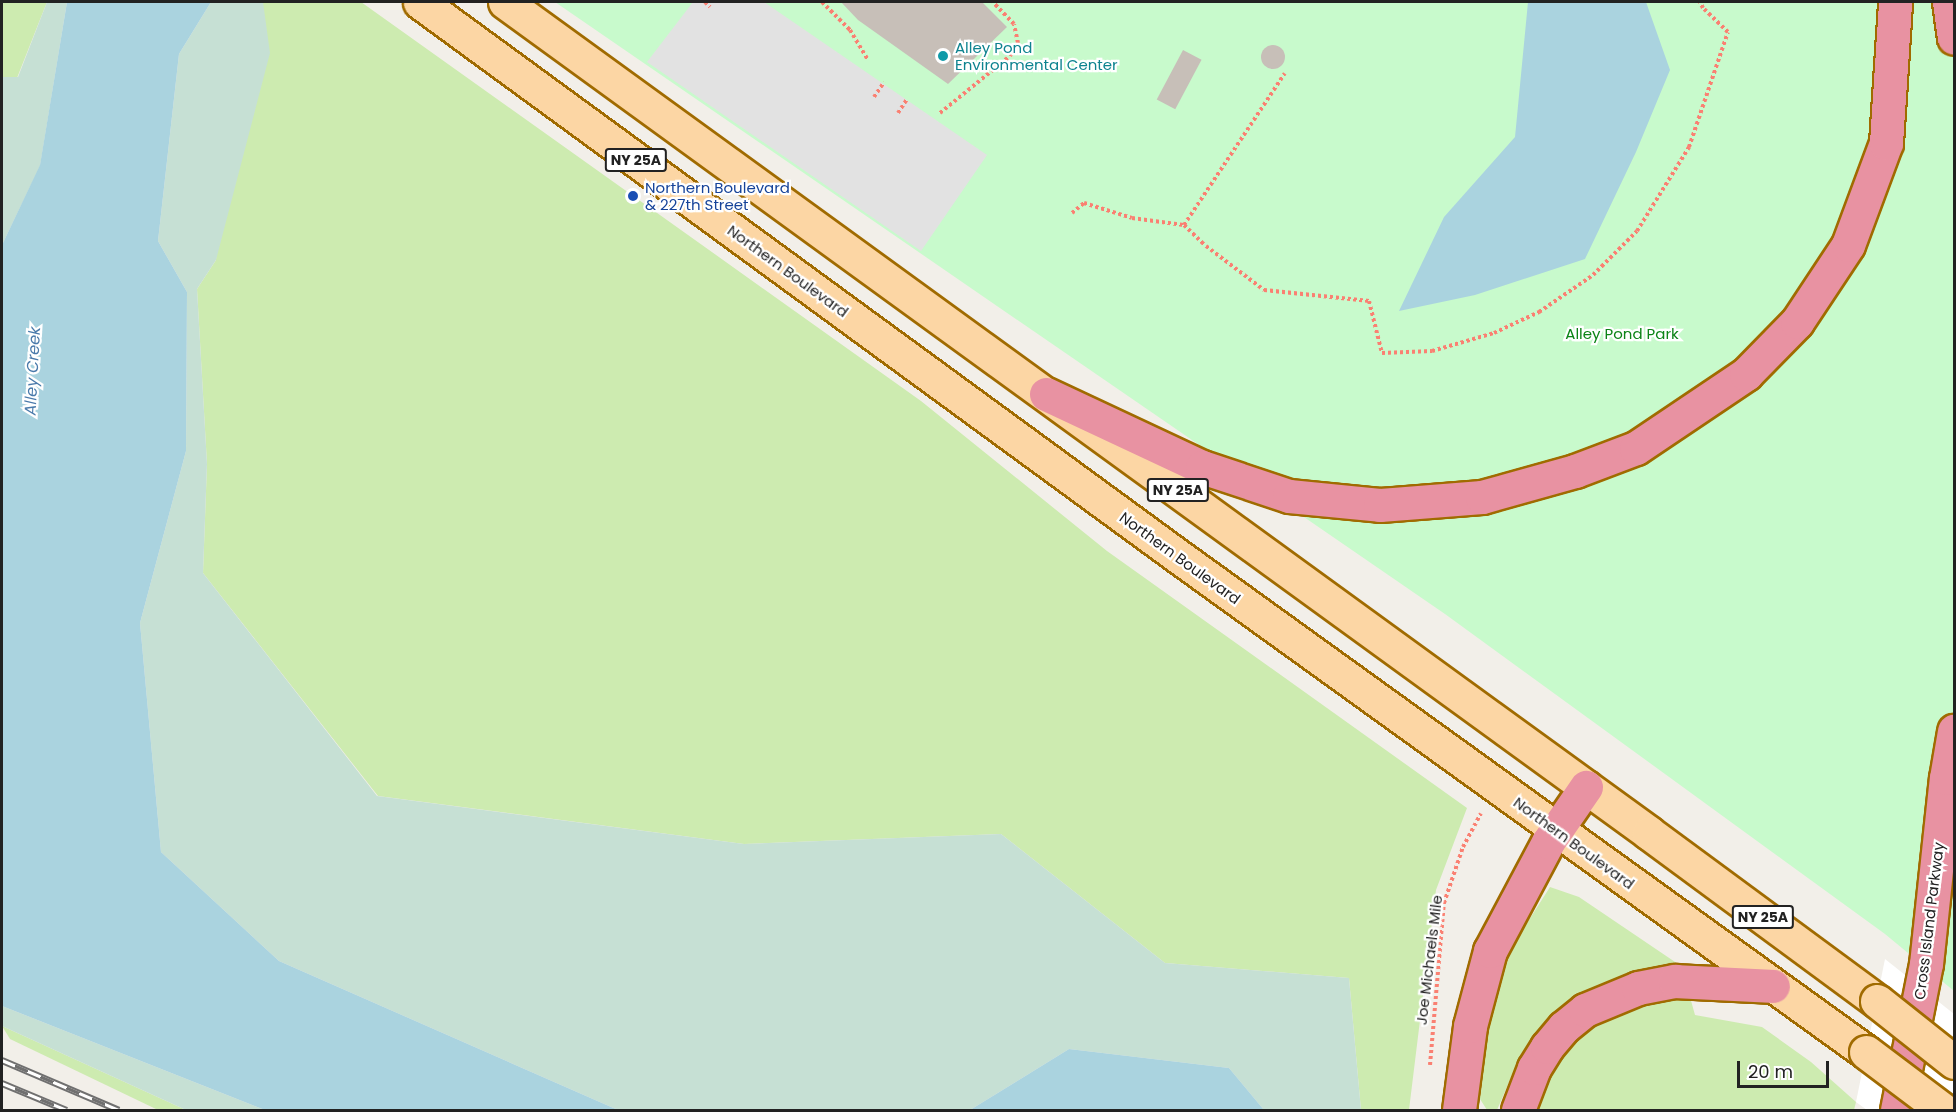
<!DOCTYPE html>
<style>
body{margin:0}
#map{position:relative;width:1956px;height:1112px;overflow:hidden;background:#f2efe9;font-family:Poppins,sans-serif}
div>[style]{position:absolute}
.grass>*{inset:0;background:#cdebb0}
.wetland>*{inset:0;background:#c6e0d4}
.park>*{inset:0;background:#c8facc}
.parking>*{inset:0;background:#e2e2e2}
.water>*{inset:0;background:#aad3df}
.pier>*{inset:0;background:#fff}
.building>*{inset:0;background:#c7bfb8;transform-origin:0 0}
.round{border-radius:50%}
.path>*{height:4px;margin-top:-2px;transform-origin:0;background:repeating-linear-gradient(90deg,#fa8072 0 3px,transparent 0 6px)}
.roads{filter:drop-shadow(2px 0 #a06b00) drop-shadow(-2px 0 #a06b00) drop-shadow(0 2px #a06b00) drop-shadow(0 -2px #a06b00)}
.major>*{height:33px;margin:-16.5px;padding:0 16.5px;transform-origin:16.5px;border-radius:16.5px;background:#fcd6a4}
.highway>*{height:33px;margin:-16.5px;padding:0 16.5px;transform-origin:16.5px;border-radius:16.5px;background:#e892a2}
.rail>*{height:7px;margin-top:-3.5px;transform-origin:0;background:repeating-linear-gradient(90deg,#fff 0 14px,#707070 0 28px);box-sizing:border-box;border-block:2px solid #707070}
.bridges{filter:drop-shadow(2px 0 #a06b00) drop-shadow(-2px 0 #a06b00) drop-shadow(0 2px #a06b00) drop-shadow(0 -2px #a06b00)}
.major-bridge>*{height:33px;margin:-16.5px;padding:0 16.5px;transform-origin:16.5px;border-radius:16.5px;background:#fcd6a4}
.dots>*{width:16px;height:16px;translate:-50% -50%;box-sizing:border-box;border:3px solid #fff;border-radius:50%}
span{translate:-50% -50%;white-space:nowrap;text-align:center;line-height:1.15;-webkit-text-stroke:4.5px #fff;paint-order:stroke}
.shield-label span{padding:2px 4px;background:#fff;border:2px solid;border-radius:4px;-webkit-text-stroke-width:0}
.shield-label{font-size:14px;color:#222;font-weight:700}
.culture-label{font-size:15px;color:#0d838f}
.left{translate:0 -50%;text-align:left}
.transit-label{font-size:15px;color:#164399}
.street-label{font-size:15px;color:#222}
.park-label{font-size:15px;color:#0c8416}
.water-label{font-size:16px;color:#4a7aab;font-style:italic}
.frame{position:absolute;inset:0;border:3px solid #222;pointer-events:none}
.scale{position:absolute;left:1737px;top:1061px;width:92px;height:27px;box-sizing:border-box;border:3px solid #222;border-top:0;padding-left:8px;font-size:18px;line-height:21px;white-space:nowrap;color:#222;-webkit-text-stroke:4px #fff;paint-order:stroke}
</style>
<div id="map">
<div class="grass">
<div style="clip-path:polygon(2px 2px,47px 2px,17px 78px,2px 77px)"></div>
<div style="clip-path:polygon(232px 2px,361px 2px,921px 401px,1107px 551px,1467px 808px,1436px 890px,1409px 1110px,1361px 1110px,1349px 978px,1165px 963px,1001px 834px,744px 844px,378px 796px,203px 573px,207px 464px,197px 289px,216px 260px)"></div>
<div style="clip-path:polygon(1550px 887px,1579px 897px,1681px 966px,1566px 1004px,1521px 1054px,1497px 1110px,1487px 1110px,1480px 1099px,1482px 1035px,1499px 967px)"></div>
<div style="clip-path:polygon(1690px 997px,1695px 1015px,1762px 1027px,1811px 1062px,1856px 1102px,1854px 1110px,1529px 1110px,1530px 1102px,1568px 1044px,1625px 1006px)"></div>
<div style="clip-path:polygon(2px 1026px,186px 1110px,158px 1110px,10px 1039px)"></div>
</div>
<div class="wetland">
<div style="clip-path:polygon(47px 2px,67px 2px,40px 166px,2px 245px,2px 77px,18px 77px)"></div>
<div style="clip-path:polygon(211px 2px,263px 2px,270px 53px,216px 260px,197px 289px,207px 464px,203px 573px,377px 796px,744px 844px,1001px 834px,1165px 963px,1349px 978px,1361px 1110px,1264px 1110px,1229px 1068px,1069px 1049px,970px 1110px,618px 1110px,279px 961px,161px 852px,140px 623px,186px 451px,187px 292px,158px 241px,179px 54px)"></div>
<div style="clip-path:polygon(2px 1006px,265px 1110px,186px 1110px,2px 1026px)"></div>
</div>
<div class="park">
<div style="clip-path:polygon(555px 2px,1954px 2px,1954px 991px,1885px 934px,1445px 614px)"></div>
</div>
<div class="parking">
<div style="clip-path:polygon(693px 2px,764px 2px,987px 155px,921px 251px,647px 62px)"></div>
</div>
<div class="water">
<div style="clip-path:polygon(67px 2px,211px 2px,179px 54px,158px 241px,187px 292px,186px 451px,140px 623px,161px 852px,279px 961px,618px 1110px,265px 1110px,2px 1006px,2px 245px,40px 165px)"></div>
<div style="clip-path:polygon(1528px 2px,1646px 2px,1670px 70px,1636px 152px,1585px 259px,1475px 295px,1399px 311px,1444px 217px,1515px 137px)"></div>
<div style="clip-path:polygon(1069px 1049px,1229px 1068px,1264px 1110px,970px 1110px)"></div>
</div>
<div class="pier">
<div style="clip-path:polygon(1885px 959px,1954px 1014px,1954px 1110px,1867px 1110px,1856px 1102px)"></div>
</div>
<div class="building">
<div style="clip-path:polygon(841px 2px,982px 2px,1007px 27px,948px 84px,858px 20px)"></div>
<div class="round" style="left:1261px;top:45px;width:24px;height:24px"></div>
<div style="left:1183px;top:50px;width:21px;height:56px;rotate:28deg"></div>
</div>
<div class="path">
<div style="left:705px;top:2px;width:7px;rotate:45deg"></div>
<div style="left:822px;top:2px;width:40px;rotate:45deg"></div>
<div style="left:850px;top:30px;width:35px;rotate:59deg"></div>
<div style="left:874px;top:97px;width:18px;rotate:-56deg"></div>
<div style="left:898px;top:113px;width:17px;rotate:-57deg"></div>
<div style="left:940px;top:113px;width:90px;rotate:-39.2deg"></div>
<div style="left:1010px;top:56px;width:15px;rotate:-58deg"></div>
<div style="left:1018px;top:43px;width:19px;rotate:-102deg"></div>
<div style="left:1014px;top:24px;width:30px;rotate:-134deg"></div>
<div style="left:1072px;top:213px;width:16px;rotate:-40deg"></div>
<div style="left:1084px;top:203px;width:50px;rotate:17.4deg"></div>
<div style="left:1132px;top:218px;width:52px;rotate:7.7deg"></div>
<div style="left:1184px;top:225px;width:30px;rotate:44deg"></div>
<div style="left:1206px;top:246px;width:73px;rotate:37.2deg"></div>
<div style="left:1264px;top:290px;width:106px;rotate:6deg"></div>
<div style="left:1369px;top:301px;width:54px;rotate:76deg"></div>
<div style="left:1382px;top:353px;width:50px;rotate:-2.3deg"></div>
<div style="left:1432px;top:351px;width:65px;rotate:-16.2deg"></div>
<div style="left:1494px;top:333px;width:50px;rotate:-25deg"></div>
<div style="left:1539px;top:312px;width:65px;rotate:-34.4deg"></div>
<div style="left:1593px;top:275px;width:62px;rotate:-45deg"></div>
<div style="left:1637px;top:231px;width:99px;rotate:-58.2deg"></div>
<div style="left:1689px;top:147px;width:121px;rotate:-71.3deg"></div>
<div style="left:1728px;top:32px;width:35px;rotate:-136deg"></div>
<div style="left:1703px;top:8px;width:7px;rotate:-117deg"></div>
<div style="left:1184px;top:225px;width:182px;rotate:-56.4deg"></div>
<div style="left:1430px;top:1065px;width:163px;rotate:-85.1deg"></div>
<div style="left:1444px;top:903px;width:59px;rotate:-71.3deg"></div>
<div style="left:1463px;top:847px;width:38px;rotate:-62deg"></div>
</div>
<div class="roads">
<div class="major">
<div style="left:420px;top:2px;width:935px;rotate:36.17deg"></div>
<div style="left:1175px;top:554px;width:852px;rotate:35.78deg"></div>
<div style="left:505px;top:2px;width:1414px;rotate:35.99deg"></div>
<div style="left:1649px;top:833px;width:283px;rotate:36.4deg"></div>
</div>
<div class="highway">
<div style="left:1949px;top:2px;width:36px;rotate:82deg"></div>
<div style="left:1046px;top:394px;width:172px;rotate:25.1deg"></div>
<div style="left:1202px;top:467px;width:92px;rotate:18.4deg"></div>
<div style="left:1289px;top:496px;width:91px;rotate:5.6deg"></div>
<div style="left:1380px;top:505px;width:102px;rotate:-4.5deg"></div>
<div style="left:1482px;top:497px;width:97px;rotate:-15.6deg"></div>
<div style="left:1575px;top:471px;width:65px;rotate:-20.7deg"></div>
<div style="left:1636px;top:448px;width:133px;rotate:-33.9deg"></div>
<div style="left:1746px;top:374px;width:73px;rotate:-45.6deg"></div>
<div style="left:1797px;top:322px;width:92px;rotate:-56.5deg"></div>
<div style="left:1848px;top:245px;width:109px;rotate:-69.6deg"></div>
<div style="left:1886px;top:143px;width:141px;rotate:-86.3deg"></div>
<div style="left:1459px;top:1110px;width:85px;rotate:-82.5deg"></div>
<div style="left:1470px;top:1026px;width:78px;rotate:-75.1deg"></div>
<div style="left:1490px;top:951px;width:123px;rotate:-62deg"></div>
<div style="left:1548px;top:842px;width:67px;rotate:-55.4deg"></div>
<div style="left:1518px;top:1110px;width:45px;rotate:-69.1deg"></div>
<div style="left:1534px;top:1068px;width:25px;rotate:-58deg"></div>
<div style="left:1547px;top:1047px;width:26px;rotate:-50deg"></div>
<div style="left:1564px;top:1027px;width:27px;rotate:-39deg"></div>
<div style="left:1585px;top:1010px;width:57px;rotate:-22.5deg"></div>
<div style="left:1638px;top:988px;width:38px;rotate:-11deg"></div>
<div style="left:1675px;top:981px;width:98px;rotate:2.9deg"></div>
<div style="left:1897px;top:1110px;width:149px;rotate:-78.8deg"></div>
<div style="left:1926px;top:964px;width:187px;rotate:-83.9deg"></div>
<div style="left:1946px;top:778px;width:48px;rotate:-80.3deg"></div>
</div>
</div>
<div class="rail">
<div style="left:2px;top:1060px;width:127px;rotate:23.1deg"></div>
<div style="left:2px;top:1083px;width:70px;rotate:22.6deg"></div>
</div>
<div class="bridges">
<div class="major-bridge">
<div style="left:1877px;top:1001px;width:98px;rotate:38.4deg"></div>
<div style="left:1866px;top:1052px;width:96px;rotate:37deg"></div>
</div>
</div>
<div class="dots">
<div style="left:943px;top:56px;background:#0f9aa8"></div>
<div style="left:633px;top:196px;background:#1a4fb4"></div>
</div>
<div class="shield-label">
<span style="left:636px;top:160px">NY 25A</span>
<span style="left:1178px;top:490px">NY 25A</span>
<span style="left:1763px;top:917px">NY 25A</span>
</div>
<div class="culture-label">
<span class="left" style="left:955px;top:56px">Alley Pond<br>Environmental Center</span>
</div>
<div class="transit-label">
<span class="left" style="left:645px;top:196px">Northern Boulevard<br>&amp; 227th Street</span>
</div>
<div class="street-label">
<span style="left:788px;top:271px;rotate:36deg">Northern Boulevard</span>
<span style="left:1180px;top:558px;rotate:36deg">Northern Boulevard</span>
<span style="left:1574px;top:843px;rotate:36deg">Northern Boulevard</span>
<span style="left:1929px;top:921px;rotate:-83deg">Cross Island Parkway</span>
<span style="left:1429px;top:960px;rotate:-83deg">Joe Michaels Mile</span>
</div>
<div class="park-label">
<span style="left:1622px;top:334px">Alley Pond Park</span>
</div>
<div class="water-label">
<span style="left:33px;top:371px;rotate:-87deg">Alley Creek</span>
</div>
<div class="frame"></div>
<div class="scale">20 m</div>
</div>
